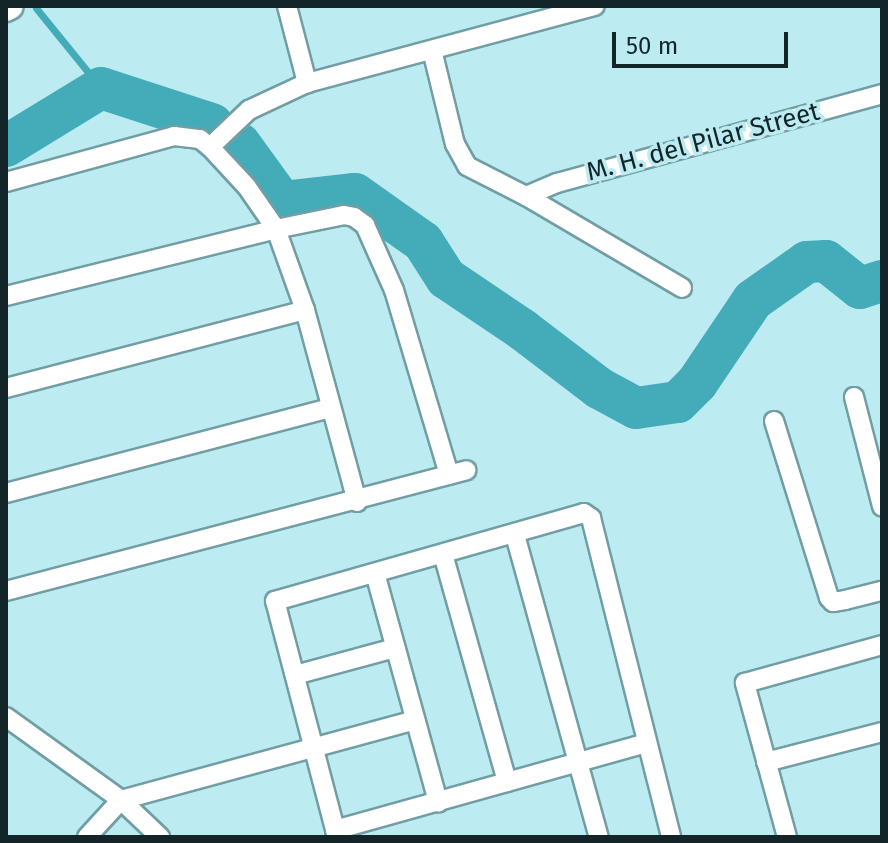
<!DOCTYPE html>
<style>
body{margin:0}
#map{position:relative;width:888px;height:843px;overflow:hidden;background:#bcebf2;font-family:"Fira Sans",sans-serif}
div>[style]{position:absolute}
.stream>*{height:7px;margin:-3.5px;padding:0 3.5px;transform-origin:3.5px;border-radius:3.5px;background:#44acb9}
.river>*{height:42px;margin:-21px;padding:0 21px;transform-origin:21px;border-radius:21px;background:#44acb9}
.roads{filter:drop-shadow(2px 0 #719ea4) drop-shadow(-2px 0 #719ea4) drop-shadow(0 2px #719ea4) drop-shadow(0 -2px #719ea4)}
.street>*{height:18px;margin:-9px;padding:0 9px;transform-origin:9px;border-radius:9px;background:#fff}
.secondary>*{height:26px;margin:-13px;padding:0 13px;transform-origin:13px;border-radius:13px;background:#fff}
span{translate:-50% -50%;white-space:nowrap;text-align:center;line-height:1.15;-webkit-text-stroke:7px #bcebf2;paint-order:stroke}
.street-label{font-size:26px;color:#132528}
.frame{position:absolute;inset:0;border:8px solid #132528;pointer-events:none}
.scale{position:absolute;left:612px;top:32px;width:176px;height:36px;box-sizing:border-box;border:4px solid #132528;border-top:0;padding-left:10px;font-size:24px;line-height:28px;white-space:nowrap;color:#132528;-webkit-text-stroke:6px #bcebf2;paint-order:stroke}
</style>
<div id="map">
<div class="stream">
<div style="left:36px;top:8px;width:103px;rotate:50.9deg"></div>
</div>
<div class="river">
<div style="left:240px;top:144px;width:72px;rotate:54.1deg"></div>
<div style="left:282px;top:202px;width:73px;rotate:-6.3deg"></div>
<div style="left:355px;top:194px;width:83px;rotate:35.2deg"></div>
<div style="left:423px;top:242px;width:43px;rotate:57.4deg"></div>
<div style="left:446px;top:278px;width:93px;rotate:34deg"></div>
<div style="left:523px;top:330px;width:96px;rotate:37.3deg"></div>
<div style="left:599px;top:388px;width:42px;rotate:28.4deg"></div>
<div style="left:636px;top:408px;width:42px;rotate:-8.1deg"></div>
<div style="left:678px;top:402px;width:27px;rotate:-45deg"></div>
<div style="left:697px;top:383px;width:100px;rotate:-56deg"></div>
<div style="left:753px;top:300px;width:66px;rotate:-35.1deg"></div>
<div style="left:807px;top:262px;width:19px;rotate:-3deg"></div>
<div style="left:826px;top:261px;width:43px;rotate:38.5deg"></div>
<div style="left:860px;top:288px;width:23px;rotate:-18deg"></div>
<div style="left:6px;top:146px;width:111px;rotate:-31.4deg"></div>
<div style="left:101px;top:88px;width:117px;rotate:18deg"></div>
</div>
<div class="roads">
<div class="street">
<div style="left:287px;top:6px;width:80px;rotate:75.4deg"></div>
<div style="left:432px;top:50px;width:97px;rotate:76.3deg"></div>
<div style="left:455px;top:144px;width:25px;rotate:61deg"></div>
<div style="left:467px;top:166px;width:66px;rotate:27deg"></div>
<div style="left:526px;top:196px;width:181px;rotate:30.5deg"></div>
<div style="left:210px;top:147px;width:54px;rotate:-43.5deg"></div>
<div style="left:249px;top:110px;width:64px;rotate:-25deg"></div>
<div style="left:307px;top:83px;width:298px;rotate:-15deg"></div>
<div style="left:6px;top:182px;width:174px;rotate:-15.3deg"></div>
<div style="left:174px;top:136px;width:26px;rotate:7deg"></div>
<div style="left:200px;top:139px;width:13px;rotate:39deg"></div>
<div style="left:210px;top:147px;width:54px;rotate:47.2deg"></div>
<div style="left:247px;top:187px;width:51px;rotate:55.4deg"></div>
<div style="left:276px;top:229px;width:86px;rotate:70.3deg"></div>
<div style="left:305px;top:310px;width:199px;rotate:74.8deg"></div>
<div style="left:526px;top:196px;width:34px;rotate:-23deg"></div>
<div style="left:557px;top:183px;width:337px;rotate:-15.3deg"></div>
<div style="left:6px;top:296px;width:278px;rotate:-13.9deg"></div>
<div style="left:276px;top:229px;width:69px;rotate:-11.6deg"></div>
<div style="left:344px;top:215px;width:10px;rotate:11deg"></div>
<div style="left:354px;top:217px;width:14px;rotate:36deg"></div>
<div style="left:365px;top:225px;width:71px;rotate:66deg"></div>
<div style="left:394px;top:290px;width:193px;rotate:73.4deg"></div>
<div style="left:6px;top:388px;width:309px;rotate:-14.6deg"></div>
<div style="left:854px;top:397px;width:113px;rotate:75.6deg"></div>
<div style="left:774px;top:421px;width:185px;rotate:72.7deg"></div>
<div style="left:829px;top:598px;width:6px;rotate:45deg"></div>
<div style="left:833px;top:602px;width:12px;rotate:-9deg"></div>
<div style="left:845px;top:600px;width:38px;rotate:-14deg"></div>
<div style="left:6px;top:493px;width:336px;rotate:-14.7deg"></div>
<div style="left:515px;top:535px;width:313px;rotate:74.5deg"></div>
<div style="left:443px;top:554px;width:237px;rotate:74.3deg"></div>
<div style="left:375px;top:573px;width:238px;rotate:74.6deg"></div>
<div style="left:6px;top:591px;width:476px;rotate:-14.7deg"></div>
<div style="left:295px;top:675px;width:104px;rotate:-15.1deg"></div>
<div style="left:6px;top:717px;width:142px;rotate:35.8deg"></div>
<div style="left:121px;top:800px;width:54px;rotate:43.5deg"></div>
<div style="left:766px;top:762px;width:120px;rotate:-14.5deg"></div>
<div style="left:335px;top:830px;width:324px;rotate:-15.6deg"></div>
<div style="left:87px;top:837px;width:50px;rotate:-47.4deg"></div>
<div style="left:121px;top:800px;width:305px;rotate:-15.2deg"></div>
<div style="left:337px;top:837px;width:244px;rotate:-104.7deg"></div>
<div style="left:275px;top:601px;width:321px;rotate:-15.9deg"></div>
<div style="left:584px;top:513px;width:9px;rotate:36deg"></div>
<div style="left:591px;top:518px;width:329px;rotate:75.9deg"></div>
<div style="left:787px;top:837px;width:160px;rotate:-105.3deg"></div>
<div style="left:745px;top:683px;width:142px;rotate:-15.5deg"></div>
</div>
<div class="secondary">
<div style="left:6px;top:8px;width:4px;rotate:-27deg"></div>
</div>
</div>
<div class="street-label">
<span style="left:703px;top:142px;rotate:-15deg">M. H. del Pilar Street</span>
</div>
<div class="frame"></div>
<div class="scale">50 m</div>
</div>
